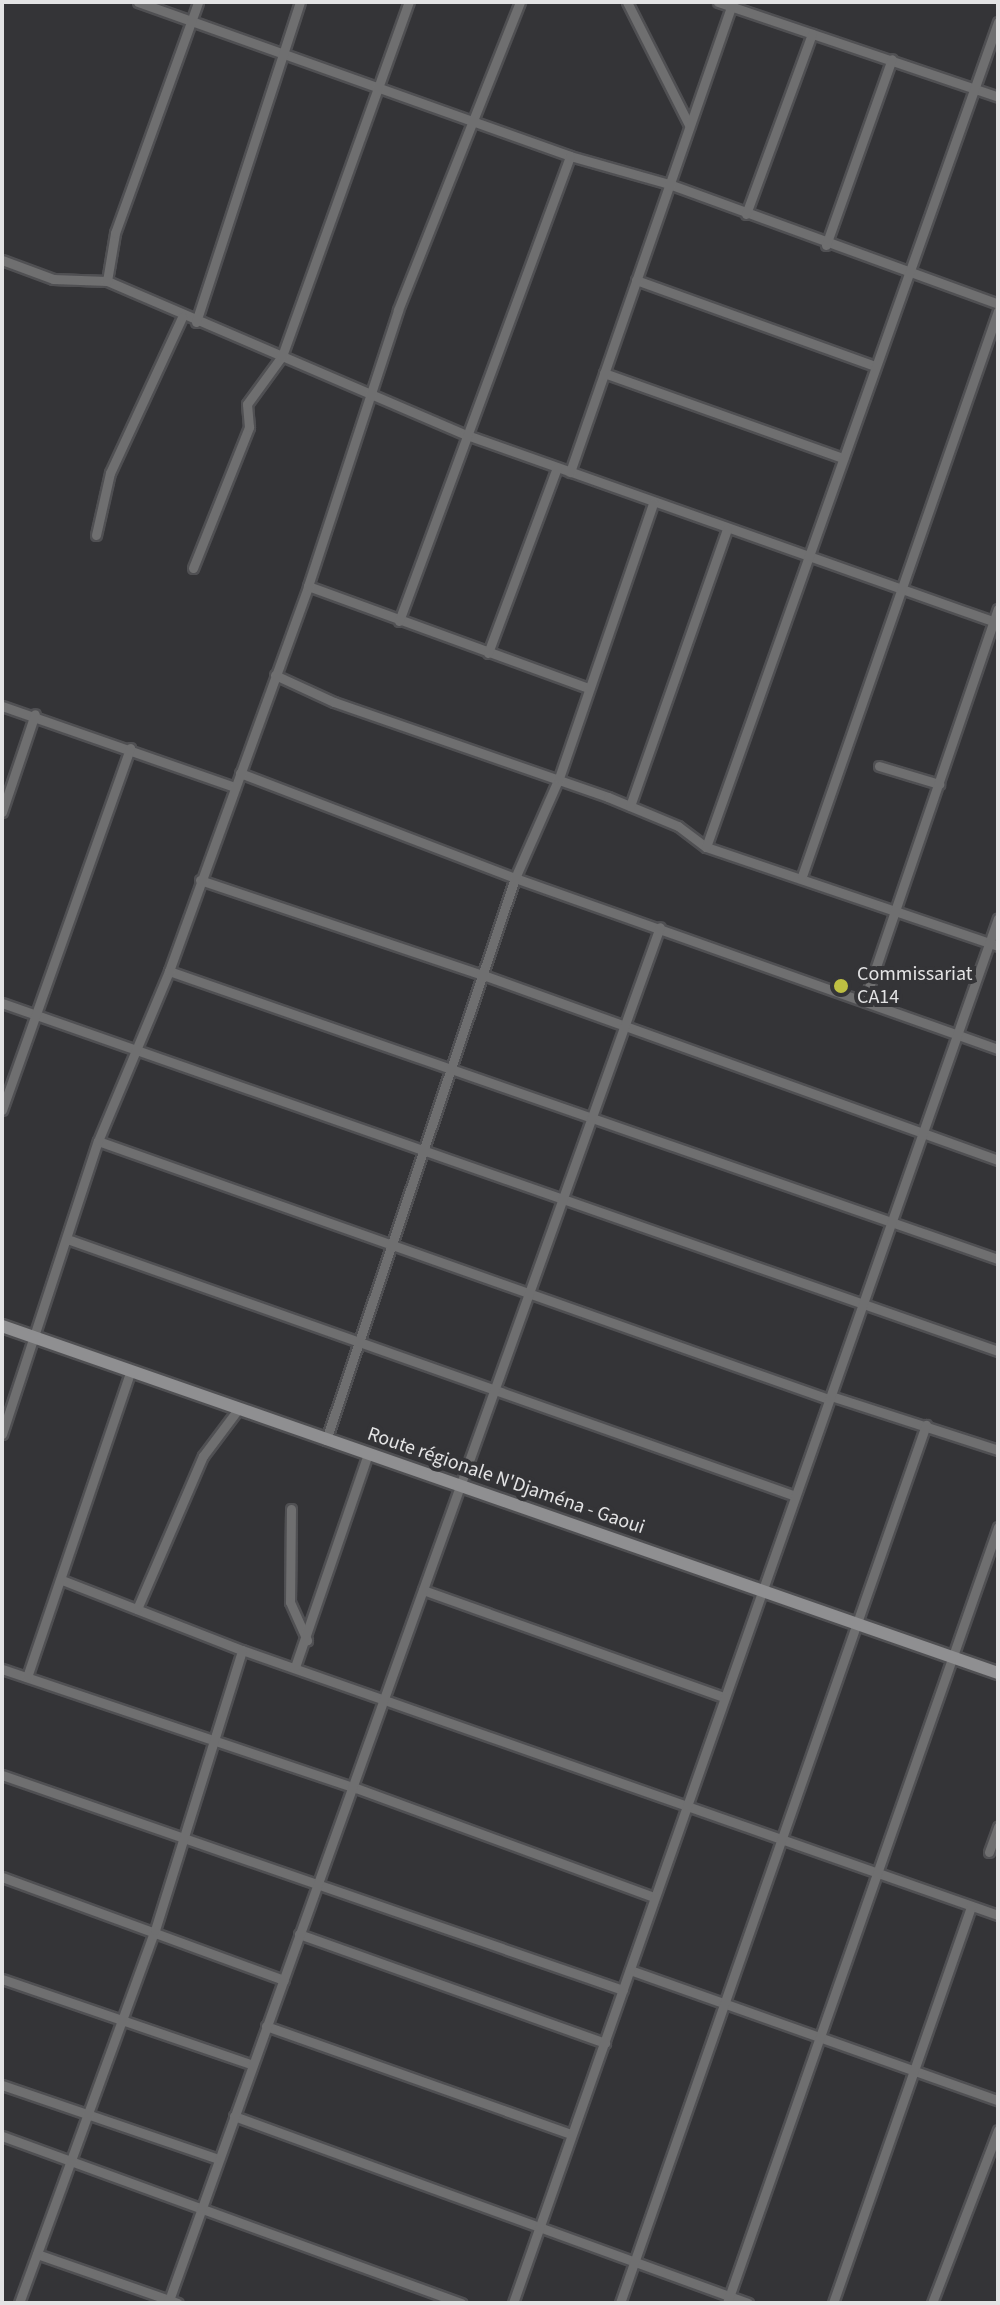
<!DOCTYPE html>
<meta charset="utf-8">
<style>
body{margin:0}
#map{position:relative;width:1000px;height:2305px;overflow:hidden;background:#343437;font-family:"Source Sans 3",sans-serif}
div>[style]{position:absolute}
.roads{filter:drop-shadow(2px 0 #505053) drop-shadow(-2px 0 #505053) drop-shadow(0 2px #505053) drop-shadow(0 -2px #505053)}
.street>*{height:9px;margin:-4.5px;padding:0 4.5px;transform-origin:4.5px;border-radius:4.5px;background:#6f6f70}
.secondary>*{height:12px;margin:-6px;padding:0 6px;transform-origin:6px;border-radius:6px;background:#8f8f91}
.dots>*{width:22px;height:22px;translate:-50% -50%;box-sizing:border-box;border:4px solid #343437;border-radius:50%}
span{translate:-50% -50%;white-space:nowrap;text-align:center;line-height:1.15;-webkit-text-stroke:8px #343437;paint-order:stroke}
.poi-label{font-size:20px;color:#e3e3e4}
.left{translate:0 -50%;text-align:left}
.street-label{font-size:20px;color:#e3e3e4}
.frame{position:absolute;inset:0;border:4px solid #e3e3e4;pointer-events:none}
</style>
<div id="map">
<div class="roads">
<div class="street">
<div style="left:138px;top:2px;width:459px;rotate:19.6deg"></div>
<div style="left:570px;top:156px;width:103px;rotate:15.8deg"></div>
<div style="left:669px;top:184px;width:350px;rotate:20deg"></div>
<div style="left:627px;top:2px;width:138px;rotate:63.2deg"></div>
<div style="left:718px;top:2px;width:296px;rotate:18.7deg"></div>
<div style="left:746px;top:214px;width:192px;rotate:-69.9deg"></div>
<div style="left:826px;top:245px;width:197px;rotate:-70.5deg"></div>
<div style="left:2px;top:260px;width:54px;rotate:20.4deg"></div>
<div style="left:53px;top:279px;width:54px;rotate:2.1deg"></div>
<div style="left:107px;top:281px;width:388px;rotate:23.2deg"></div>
<div style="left:464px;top:434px;width:566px;rotate:19.49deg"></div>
<div style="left:636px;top:280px;width:254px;rotate:19.8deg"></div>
<div style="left:107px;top:281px;width:49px;rotate:-80.5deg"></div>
<div style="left:115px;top:233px;width:245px;rotate:-70.2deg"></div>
<div style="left:196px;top:322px;width:336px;rotate:-72deg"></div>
<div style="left:604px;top:373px;width:254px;rotate:19.6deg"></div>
<div style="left:570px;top:472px;width:497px;rotate:-70.9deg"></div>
<div style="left:96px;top:535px;width:64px;rotate:-77.3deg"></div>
<div style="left:110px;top:473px;width:172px;rotate:-65.2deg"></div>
<div style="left:193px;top:568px;width:152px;rotate:-68.3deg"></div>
<div style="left:249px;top:427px;width:23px;rotate:-95deg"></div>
<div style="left:247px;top:404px;width:59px;rotate:-53.9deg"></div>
<div style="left:282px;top:356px;width:376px;rotate:-70.3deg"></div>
<div style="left:308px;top:586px;width:299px;rotate:20deg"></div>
<div style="left:399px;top:621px;width:495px;rotate:-69.8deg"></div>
<div style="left:488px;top:653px;width:198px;rotate:-69.6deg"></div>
<div style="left:275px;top:675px;width:65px;rotate:24.6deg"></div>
<div style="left:334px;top:702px;width:290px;rotate:19.1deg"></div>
<div style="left:608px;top:797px;width:76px;rotate:22.5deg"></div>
<div style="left:678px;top:826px;width:35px;rotate:37deg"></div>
<div style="left:706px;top:847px;width:308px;rotate:18.7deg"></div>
<div style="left:2px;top:706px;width:247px;rotate:19.2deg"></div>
<div style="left:879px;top:766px;width:63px;rotate:16.7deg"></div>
<div style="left:240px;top:773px;width:294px;rotate:20.9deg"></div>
<div style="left:515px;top:878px;width:512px;rotate:19.5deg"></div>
<div style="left:630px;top:806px;width:293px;rotate:-70.7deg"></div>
<div style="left:2px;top:812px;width:103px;rotate:-71.4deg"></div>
<div style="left:706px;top:847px;width:875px;rotate:-70.51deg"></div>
<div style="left:802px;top:876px;width:598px;rotate:-70.87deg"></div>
<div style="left:200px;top:880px;width:302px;rotate:18.6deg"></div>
<div style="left:486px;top:976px;width:544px;rotate:19.77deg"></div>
<div style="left:169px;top:971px;width:878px;rotate:19.16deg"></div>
<div style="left:865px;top:999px;width:412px;rotate:-71.2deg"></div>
<div style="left:2px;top:1003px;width:1055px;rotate:19.26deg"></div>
<div style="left:2px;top:1110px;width:384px;rotate:-70.5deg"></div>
<div style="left:98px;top:1141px;width:774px;rotate:19.46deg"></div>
<div style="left:70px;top:1240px;width:767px;rotate:19.43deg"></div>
<div style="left:834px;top:1397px;width:172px;rotate:17.9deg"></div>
<div style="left:2px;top:1434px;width:308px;rotate:-71.9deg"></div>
<div style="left:98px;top:1141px;width:184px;rotate:-67.3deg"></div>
<div style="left:169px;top:971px;width:409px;rotate:-70.1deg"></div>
<div style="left:308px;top:586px;width:290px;rotate:-71.9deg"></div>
<div style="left:398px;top:310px;width:331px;rotate:-68.4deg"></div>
<div style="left:326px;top:1440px;width:593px;rotate:-71.41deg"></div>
<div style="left:515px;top:878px;width:109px;rotate:-66.3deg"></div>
<div style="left:559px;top:778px;width:291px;rotate:-71.1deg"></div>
<div style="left:291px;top:1509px;width:93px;rotate:90.6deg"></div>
<div style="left:290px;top:1602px;width:42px;rotate:65.9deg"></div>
<div style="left:62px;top:1580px;width:193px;rotate:21.3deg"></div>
<div style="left:242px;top:1650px;width:801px;rotate:19.32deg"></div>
<div style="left:423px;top:1590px;width:319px;rotate:19.6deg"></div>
<div style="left:137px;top:1609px;width:167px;rotate:-66.7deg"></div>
<div style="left:203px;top:1456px;width:60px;rotate:-53.1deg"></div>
<div style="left:295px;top:1667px;width:225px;rotate:-71.1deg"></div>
<div style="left:2px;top:1669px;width:373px;rotate:18.6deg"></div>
<div style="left:356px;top:1788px;width:317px;rotate:20.1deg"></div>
<div style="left:27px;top:1677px;width:324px;rotate:-71.3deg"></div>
<div style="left:2px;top:1775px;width:657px;rotate:19.1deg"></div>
<div style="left:989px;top:1852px;width:27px;rotate:-70deg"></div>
<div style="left:2px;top:1877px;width:300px;rotate:20.1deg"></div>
<div style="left:299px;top:1934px;width:325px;rotate:19.6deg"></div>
<div style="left:630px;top:1970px;width:390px;rotate:19.5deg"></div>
<div style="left:2px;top:1979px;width:265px;rotate:18.9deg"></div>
<div style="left:266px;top:2026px;width:324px;rotate:19.5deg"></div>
<div style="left:2px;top:2085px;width:228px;rotate:18.9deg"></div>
<div style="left:234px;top:2116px;width:547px;rotate:19.99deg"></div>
<div style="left:2px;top:2136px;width:489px;rotate:20deg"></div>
<div style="left:37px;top:2254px;width:149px;rotate:19.2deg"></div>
<div style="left:19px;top:2303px;width:397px;rotate:-70deg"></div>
<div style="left:155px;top:1930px;width:293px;rotate:-72.7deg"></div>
<div style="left:168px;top:2303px;width:1461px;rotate:-70.33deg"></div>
<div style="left:513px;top:2303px;width:1467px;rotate:-70.7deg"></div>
<div style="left:620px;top:2303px;width:930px;rotate:-70.79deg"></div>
<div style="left:727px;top:2303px;width:822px;rotate:-70.75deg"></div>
<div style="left:833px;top:2303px;width:420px;rotate:-70.8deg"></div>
<div style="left:932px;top:2303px;width:185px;rotate:-69.1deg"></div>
</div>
<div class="secondary">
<div style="left:2px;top:1326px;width:1055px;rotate:19.21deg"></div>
</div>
</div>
<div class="dots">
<div style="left:841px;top:986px;background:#bebf42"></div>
</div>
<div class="poi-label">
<span class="left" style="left:857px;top:986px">Commissariat<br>CA14</span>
</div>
<div class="street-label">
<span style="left:506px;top:1481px;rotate:19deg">Route régionale N'Djaména - Gaoui</span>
</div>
<div class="frame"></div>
</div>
